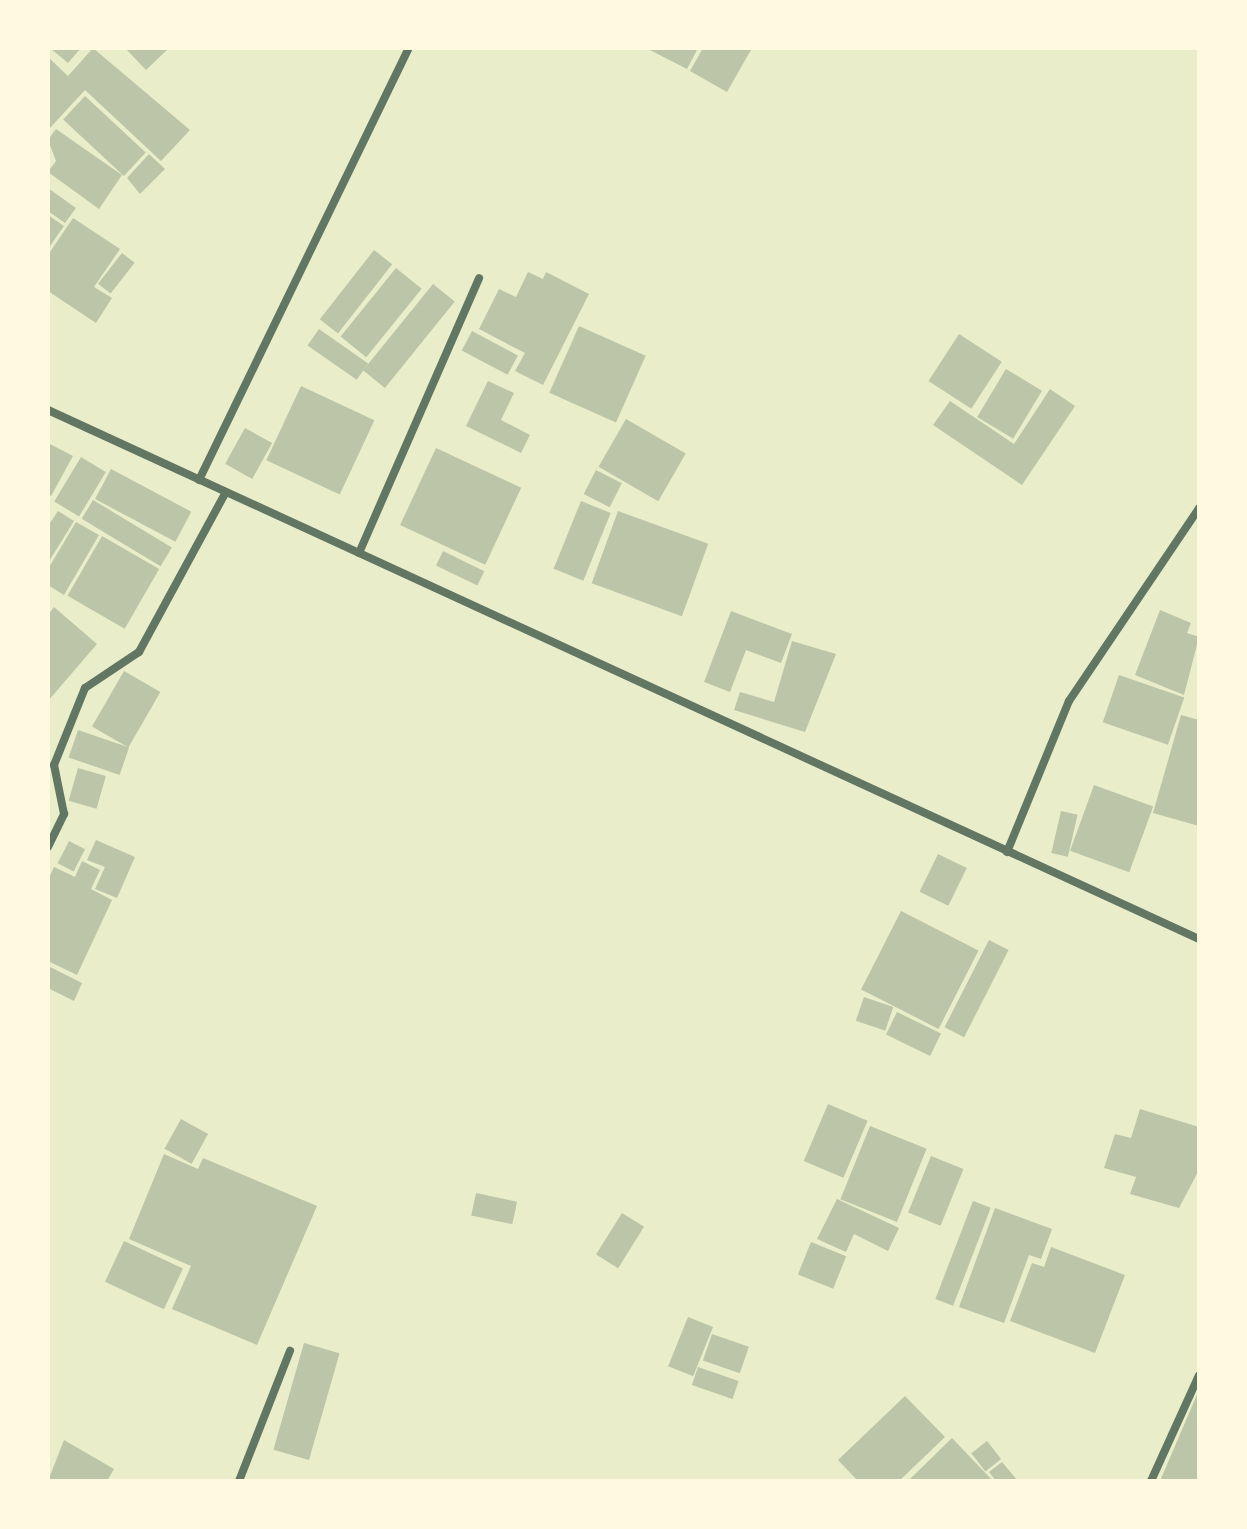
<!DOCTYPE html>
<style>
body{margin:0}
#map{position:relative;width:1247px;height:1529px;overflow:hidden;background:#e9edc9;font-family:"Archivo Narrow",sans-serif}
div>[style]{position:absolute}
.building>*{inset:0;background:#bcc5a7;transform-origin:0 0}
.minor>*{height:8px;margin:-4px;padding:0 4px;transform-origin:4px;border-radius:4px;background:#617663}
span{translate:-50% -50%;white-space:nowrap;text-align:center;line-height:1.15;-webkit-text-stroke:7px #fefae0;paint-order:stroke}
.frame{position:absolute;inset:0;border:50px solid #fefae0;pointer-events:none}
</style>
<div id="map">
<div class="building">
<div style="clip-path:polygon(50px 48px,81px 48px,68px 63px)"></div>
<div style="clip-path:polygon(93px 48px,190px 130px,161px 161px,85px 90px,48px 130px,48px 57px,68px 76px)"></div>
<div style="clip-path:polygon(125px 48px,169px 48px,146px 70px)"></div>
<div style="clip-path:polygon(646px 48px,698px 48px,687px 69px)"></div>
<div style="clip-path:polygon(703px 48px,752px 48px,727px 92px,690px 71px)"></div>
<div style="left:85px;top:96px;width:83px;height:32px;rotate:43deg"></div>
<div style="clip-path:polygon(56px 129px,122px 175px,99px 209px,48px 172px,56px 161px,48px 140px)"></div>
<div style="clip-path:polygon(149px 154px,165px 169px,140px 194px,127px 178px)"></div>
<div style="clip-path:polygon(48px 188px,76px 208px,65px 223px,48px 211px)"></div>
<div style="clip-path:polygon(48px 215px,64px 226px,48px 249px)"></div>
<div style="clip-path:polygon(73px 218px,120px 249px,94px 287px,112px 298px,96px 323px,48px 291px,48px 255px)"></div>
<div style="left:374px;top:250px;width:23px;height:88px;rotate:38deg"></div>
<div style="left:122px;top:253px;width:16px;height:39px;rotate:38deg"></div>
<div style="left:396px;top:268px;width:33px;height:88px;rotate:39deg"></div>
<div style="clip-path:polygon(528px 272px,543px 279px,546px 272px,589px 294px,543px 385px,515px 371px,525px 353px,479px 329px,499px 289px,516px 297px)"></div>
<div style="left:433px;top:284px;width:28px;height:111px;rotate:39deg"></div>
<div style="left:579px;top:326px;width:73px;height:73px;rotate:24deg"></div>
<div style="left:319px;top:329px;width:60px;height:20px;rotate:35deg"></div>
<div style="left:472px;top:331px;width:52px;height:22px;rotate:28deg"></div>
<div style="left:959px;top:334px;width:51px;height:56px;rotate:33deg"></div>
<div style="left:1006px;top:369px;width:42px;height:56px;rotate:31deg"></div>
<div style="clip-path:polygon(488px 381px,514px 393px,501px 420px,530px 435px,521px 453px,466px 426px)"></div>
<div style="left:301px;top:386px;width:81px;height:82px;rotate:25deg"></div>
<div style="clip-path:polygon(1050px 389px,1075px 406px,1022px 485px,933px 425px,950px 401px,1014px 444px)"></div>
<div style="left:626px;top:419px;width:69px;height:55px;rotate:30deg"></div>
<div style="left:245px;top:428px;width:31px;height:41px;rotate:29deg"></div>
<div style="clip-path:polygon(48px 443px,73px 456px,51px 496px,48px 493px)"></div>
<div style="left:436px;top:448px;width:94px;height:85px;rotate:25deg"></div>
<div style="left:81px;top:457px;width:29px;height:52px;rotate:31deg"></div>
<div style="left:111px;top:469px;width:91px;height:34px;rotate:28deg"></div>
<div style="left:596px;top:470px;width:29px;height:27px;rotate:27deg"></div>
<div style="left:93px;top:500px;width:92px;height:22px;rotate:31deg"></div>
<div style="left:581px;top:501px;width:32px;height:73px;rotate:22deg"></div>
<div style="clip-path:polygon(58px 511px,74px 521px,48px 563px,48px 526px)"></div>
<div style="left:618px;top:511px;width:96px;height:77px;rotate:20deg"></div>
<div style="clip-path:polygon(76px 522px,99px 535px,64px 595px,48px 585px,48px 569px)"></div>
<div style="left:102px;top:536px;width:66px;height:69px;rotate:30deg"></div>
<div style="left:443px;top:551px;width:46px;height:16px;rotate:26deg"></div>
<div style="clip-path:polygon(54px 607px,97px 644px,48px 701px,48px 615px)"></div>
<div style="clip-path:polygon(1160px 610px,1191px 623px,1187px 633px,1199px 637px,1184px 695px,1135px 675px)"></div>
<div style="clip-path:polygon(731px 611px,792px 634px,781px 663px,746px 650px,730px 692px,704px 682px)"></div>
<div style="clip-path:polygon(792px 641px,836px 654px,805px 732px,734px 710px,740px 692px,774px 702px)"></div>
<div style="left:124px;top:671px;width:42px;height:64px;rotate:30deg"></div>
<div style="left:1119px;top:675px;width:69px;height:50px;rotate:19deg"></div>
<div style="clip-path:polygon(1181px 715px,1199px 720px,1199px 826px,1153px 813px)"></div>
<div style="left:78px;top:730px;width:54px;height:29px;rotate:19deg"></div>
<div style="left:78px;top:768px;width:29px;height:34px;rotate:16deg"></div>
<div style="left:1094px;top:785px;width:63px;height:70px;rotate:20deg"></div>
<div style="left:1061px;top:811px;width:17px;height:43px;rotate:13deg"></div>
<div style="clip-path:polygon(96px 840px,135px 857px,117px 898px,95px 889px,105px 867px,87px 860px)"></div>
<div style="left:69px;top:841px;width:18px;height:25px;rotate:27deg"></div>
<div style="left:938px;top:854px;width:32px;height:42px;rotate:26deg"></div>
<div style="clip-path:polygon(82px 861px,100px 870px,91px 889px,112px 900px,77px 975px,48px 961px,48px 880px,54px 867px,75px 877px)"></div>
<div style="left:901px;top:911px;width:87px;height:88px;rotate:27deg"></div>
<div style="left:989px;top:940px;width:22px;height:98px;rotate:27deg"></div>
<div style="clip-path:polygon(48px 966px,82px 983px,74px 1001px,48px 988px)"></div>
<div style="left:864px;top:997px;width:31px;height:25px;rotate:19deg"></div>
<div style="left:897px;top:1012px;width:49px;height:25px;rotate:26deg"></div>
<div style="left:828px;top:1104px;width:43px;height:62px;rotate:23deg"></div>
<div style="clip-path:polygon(1140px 1109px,1199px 1127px,1199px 1170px,1179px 1208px,1130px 1194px,1136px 1177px,1104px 1168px,1115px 1134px,1131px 1138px)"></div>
<div style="left:181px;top:1119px;width:31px;height:34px;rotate:29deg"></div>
<div style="left:870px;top:1126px;width:61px;height:79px;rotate:22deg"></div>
<div style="clip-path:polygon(164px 1154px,198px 1169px,203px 1158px,317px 1206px,257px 1345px,172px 1309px,191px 1266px,129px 1239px)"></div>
<div style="left:931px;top:1156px;width:35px;height:61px;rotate:22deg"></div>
<div style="left:476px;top:1193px;width:42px;height:23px;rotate:12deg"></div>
<div style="clip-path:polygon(837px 1199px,899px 1228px,888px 1251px,854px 1234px,846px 1252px,817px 1239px)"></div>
<div style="left:973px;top:1201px;width:19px;height:105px;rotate:21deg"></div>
<div style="clip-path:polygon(995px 1208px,1052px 1229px,1041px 1259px,1029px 1255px,1004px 1323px,959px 1307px)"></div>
<div style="left:622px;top:1213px;width:26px;height:49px;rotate:32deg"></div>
<div style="left:124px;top:1241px;width:65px;height:45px;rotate:25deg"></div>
<div style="left:811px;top:1242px;width:38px;height:35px;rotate:22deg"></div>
<div style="clip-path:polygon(1051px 1247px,1125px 1275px,1095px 1353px,1010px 1321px,1032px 1263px,1044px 1267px)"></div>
<div style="left:688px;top:1317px;width:27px;height:53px;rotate:22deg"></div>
<div style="left:712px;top:1334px;width:39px;height:28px;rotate:19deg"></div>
<div style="left:304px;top:1343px;width:37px;height:111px;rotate:16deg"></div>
<div style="left:698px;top:1367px;width:43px;height:19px;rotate:19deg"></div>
<div style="clip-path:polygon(1199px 1390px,1199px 1481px,1160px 1481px)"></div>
<div style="clip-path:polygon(905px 1396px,945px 1437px,899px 1481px,858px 1481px,838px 1460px)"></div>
<div style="clip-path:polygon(952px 1438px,993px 1481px,908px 1481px)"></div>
<div style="clip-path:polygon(64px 1440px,114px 1469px,107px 1481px,48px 1481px)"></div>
<div style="left:987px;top:1441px;width:23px;height:20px;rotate:52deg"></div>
<div style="clip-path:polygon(1002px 1462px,1018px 1481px,996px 1481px,989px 1472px)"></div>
</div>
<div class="minor">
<div style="left:48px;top:410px;width:1267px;rotate:24.68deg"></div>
<div style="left:199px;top:480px;width:480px;rotate:-64.1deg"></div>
<div style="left:359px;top:553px;width:300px;rotate:-66.4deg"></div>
<div style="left:48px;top:847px;width:37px;rotate:-64deg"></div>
<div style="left:64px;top:814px;width:50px;rotate:-101.5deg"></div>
<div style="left:54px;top:765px;width:83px;rotate:-68.1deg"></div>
<div style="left:85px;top:688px;width:65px;rotate:-33.7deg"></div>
<div style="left:139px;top:652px;width:182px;rotate:-61.5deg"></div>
<div style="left:1007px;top:852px;width:163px;rotate:-67.7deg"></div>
<div style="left:1069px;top:701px;width:233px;rotate:-56deg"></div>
<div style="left:239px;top:1481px;width:140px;rotate:-68.6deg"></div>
<div style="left:1151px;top:1481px;width:116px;rotate:-65.6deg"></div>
</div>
<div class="frame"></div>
</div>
